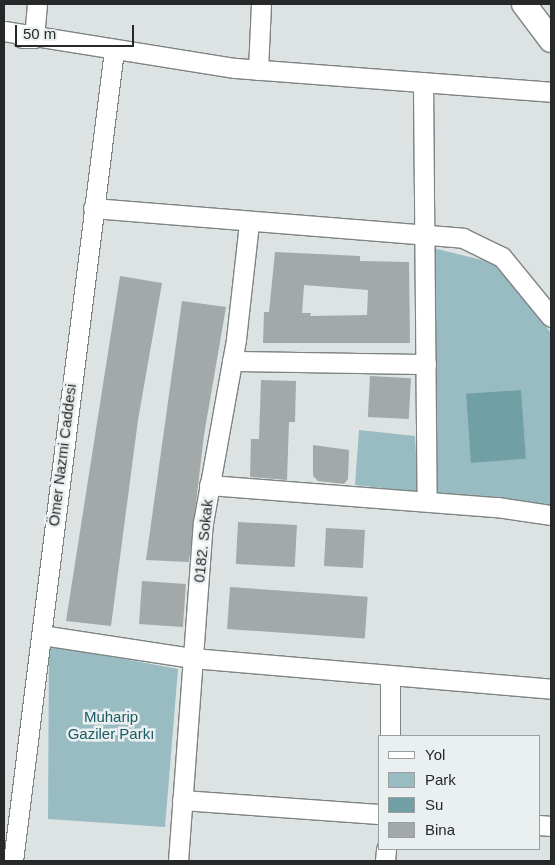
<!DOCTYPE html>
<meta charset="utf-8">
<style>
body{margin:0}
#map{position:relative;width:555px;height:865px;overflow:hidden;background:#dde2e3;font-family:Arial,sans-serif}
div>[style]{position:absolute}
.green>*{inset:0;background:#98bcc2}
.water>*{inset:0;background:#709fa6;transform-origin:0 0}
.building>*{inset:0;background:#a3a8a9;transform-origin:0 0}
.roads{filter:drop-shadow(1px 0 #7e8383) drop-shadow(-1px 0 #7e8383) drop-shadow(0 1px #7e8383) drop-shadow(0 -1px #7e8383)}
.minor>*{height:19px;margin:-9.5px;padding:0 9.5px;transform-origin:9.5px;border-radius:9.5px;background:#fff}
.tertiary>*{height:24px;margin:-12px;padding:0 12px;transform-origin:12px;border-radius:12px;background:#fff}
span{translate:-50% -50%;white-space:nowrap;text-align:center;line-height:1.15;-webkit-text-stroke:5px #eaeff0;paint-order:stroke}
.street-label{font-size:15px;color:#262829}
.park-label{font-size:15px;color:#1a5b64}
.frame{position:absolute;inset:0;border:5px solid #262829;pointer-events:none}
.legend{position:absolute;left:378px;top:735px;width:162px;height:115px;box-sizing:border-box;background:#eaeff0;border:1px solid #9c9fa0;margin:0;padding:6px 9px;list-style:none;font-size:15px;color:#262829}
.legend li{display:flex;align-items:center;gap:10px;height:25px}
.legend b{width:25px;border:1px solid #9c9fa0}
.scale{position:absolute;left:15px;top:25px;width:119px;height:22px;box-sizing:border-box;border:2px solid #262829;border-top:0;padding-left:6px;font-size:15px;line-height:18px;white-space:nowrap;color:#262829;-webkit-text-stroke:4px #eaeff0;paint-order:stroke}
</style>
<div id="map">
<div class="green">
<div style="clip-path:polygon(433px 248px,494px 263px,551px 333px,551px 506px,444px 496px,434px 489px)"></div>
<div style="clip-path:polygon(359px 430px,415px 436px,418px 492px,355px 485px)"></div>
<div style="clip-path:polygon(49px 645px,178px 669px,165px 827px,48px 819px)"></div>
</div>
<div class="water">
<div style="left:521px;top:390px;width:69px;height:55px;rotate:86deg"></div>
</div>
<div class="building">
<div style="clip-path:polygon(evenodd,275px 252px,360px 256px,360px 261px,409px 262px,410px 343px,263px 343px,264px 312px,269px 312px,275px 252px,304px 285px,368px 290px,367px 315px,310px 316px,311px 313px,302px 313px,304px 285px)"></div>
<div style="clip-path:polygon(120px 276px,162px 283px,138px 420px,111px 626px,66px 621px)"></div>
<div style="clip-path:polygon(182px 301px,226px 307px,204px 435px,189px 562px,146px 560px)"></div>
<div style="left:370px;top:376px;width:41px;height:41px;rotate:3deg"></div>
<div style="clip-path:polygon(261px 380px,296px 381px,295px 422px,289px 422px,287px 480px,250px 477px,251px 439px,259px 439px)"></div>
<div style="clip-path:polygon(313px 445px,349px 450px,348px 479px,344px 484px,318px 481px,313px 476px)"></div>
<div style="left:238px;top:522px;width:59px;height:42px;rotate:3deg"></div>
<div style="left:326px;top:528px;width:39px;height:38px;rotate:3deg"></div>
<div style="left:142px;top:581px;width:44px;height:43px;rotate:4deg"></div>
<div style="left:230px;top:587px;width:138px;height:42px;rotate:4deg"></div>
</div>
<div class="roads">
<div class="minor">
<div style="left:4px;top:31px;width:234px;rotate:9.1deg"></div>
<div style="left:235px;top:68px;width:317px;rotate:4.3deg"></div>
<div style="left:22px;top:38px;width:12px"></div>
<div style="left:34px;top:38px;width:34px;rotate:-85deg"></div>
<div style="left:258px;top:70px;width:66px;rotate:-87.4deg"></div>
<div style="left:423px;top:82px;width:419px;rotate:89.5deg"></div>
<div style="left:93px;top:208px;width:371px;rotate:4.6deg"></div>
<div style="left:463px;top:238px;width:43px;rotate:26deg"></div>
<div style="left:502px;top:257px;width:77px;rotate:50.8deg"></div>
<div style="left:232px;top:361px;width:194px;rotate:0.9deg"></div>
<div style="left:209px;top:485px;width:289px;rotate:4.4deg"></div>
<div style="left:497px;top:507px;width:55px;rotate:8.4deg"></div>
<div style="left:42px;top:635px;width:153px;rotate:8.7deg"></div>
<div style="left:193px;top:658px;width:359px;rotate:4.9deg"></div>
<div style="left:390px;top:736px;width:61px;rotate:-90deg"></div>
<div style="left:182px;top:800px;width:197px;rotate:4.1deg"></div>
<div style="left:539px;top:825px;width:12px;rotate:5deg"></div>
<div style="left:13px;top:861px;width:817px;rotate:-82.9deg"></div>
<div style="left:178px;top:861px;width:339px;rotate:-85.8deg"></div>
<div style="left:203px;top:523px;width:187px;rotate:-79.8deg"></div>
<div style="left:236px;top:339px;width:117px;rotate:-83.6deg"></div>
<div style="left:385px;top:861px;width:12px;rotate:-85deg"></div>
</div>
<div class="tertiary">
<div style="left:524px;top:4px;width:45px;rotate:53.1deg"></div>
</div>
</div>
<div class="street-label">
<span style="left:62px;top:455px;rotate:-83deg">Ömer Nazmi Caddesi</span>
<span style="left:203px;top:541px;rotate:-84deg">0182. Sokak</span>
</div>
<div class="park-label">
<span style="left:111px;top:725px">Muharip<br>Gaziler Parkı</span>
</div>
<div class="frame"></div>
<ul class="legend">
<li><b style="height:6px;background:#fff"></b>Yol</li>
<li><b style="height:14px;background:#98bcc2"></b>Park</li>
<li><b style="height:14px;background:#709fa6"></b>Su</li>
<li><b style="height:14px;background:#a3a8a9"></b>Bina</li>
</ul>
<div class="scale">50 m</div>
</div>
